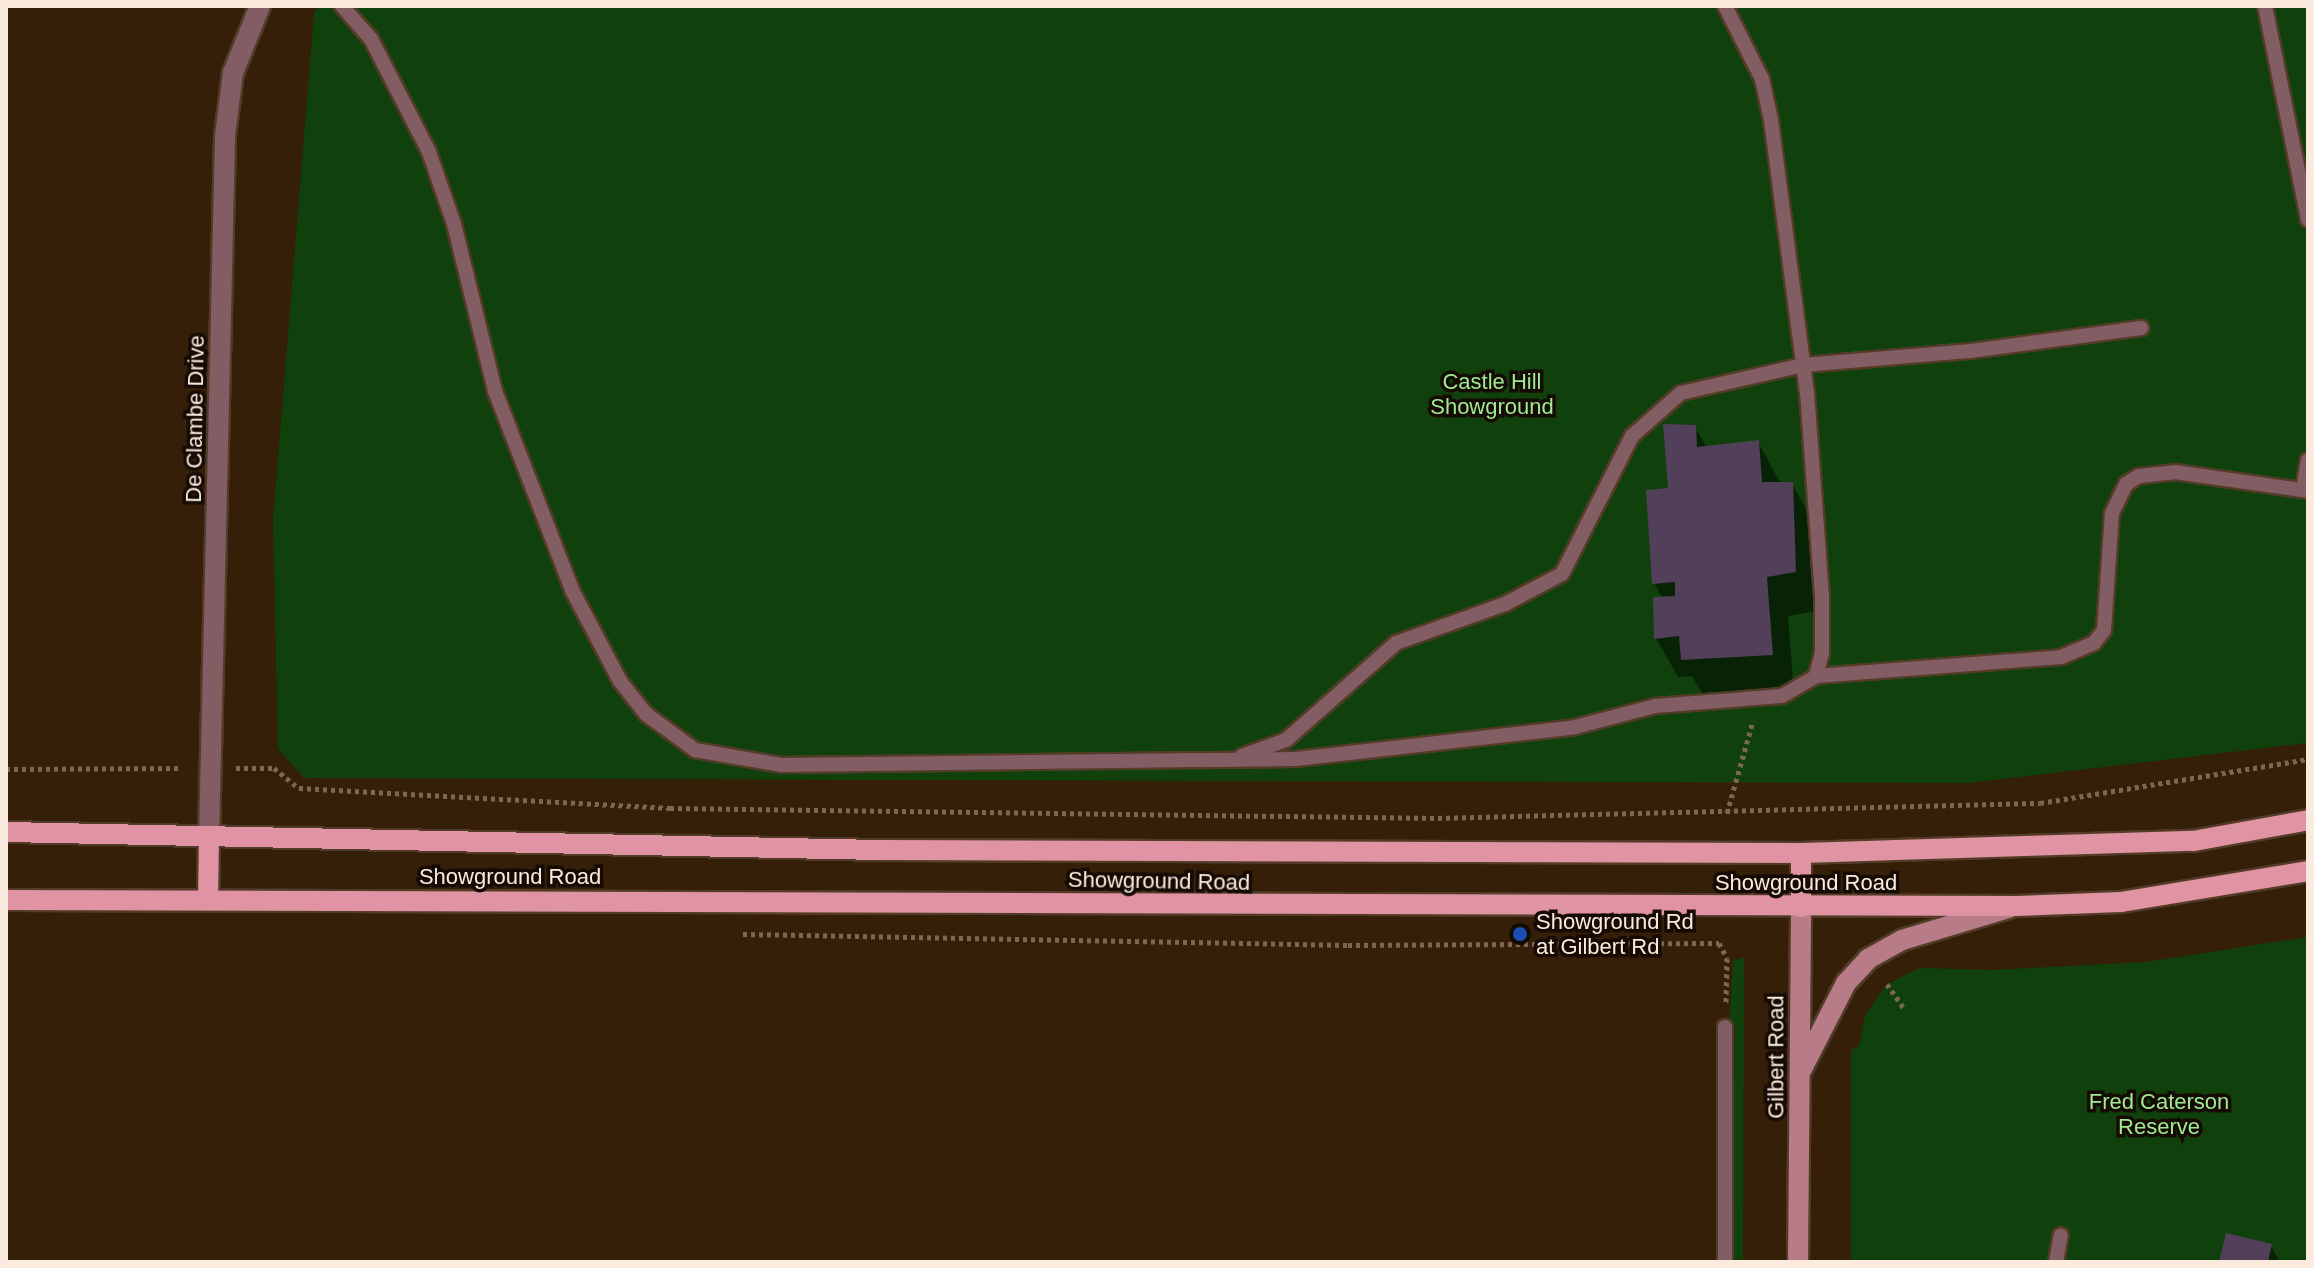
<!DOCTYPE html>
<style>
body{margin:0}
#map{position:relative;width:2314px;height:1268px;overflow:hidden;background:#361f09;font-family:Arial,sans-serif}
div>[style]{position:absolute}
.green>*{inset:0;background:#10410c}
.shadow>*{inset:0;background:#0007}
.building>*{inset:0;background:#523f59}
.path>*{height:5px;margin-top:-2.5px;transform-origin:0;background:repeating-linear-gradient(90deg,#7c6754 0 4px,transparent 0 8px)}
.roads{filter:drop-shadow(2px 0 #523c27) drop-shadow(-2px 0 #523c27) drop-shadow(0 2px #523c27) drop-shadow(0 -2px #523c27)}
.service>*{height:14px;margin:-7px;padding:0 7px;transform-origin:7px;border-radius:7px;background:#825d63}
.minor>*{height:20px;margin:-10px;padding:0 10px;transform-origin:10px;border-radius:10px;background:#825d63}
.secondary>*{height:20px;margin:-10px;padding:0 10px;transform-origin:10px;border-radius:10px;background:#b77c87}
.primary>*{height:20px;margin:-10px;padding:0 10px;transform-origin:10px;border-radius:10px;background:#e093a2}
.dots>*{width:22px;height:22px;translate:-50% -50%;box-sizing:border-box;border:4px solid #160b04;border-radius:50%}
span{translate:-50% -50%;white-space:nowrap;text-align:center;line-height:1.15;-webkit-text-stroke:7px #160b04;paint-order:stroke}
.park-label{font-size:22px;color:#9deb93}
.street-label{font-size:22px;color:#fbebde}
.poi-label{font-size:22px;color:#fbebde}
.left{translate:0 -50%;text-align:left}
.frame{position:absolute;inset:0;border:8px solid #fbebde;pointer-events:none}
</style>
<div id="map">
<div class="green">
<div style="clip-path:polygon(319px 6px,2308px 6px,2308px 743px,1967px 783px,304px 778px,278px 749px,273px 520px,314px 13px)"></div>
<div style="clip-path:polygon(2308px 937px,2308px 1262px,1851px 1262px,1851px 1050px,1859px 1046px,1865px 1015px,1887px 984px,1920px 968px,1992px 970px,2146px 962px)"></div>
<div style="clip-path:polygon(1744px 957px,1743px 1262px,1731px 1262px,1735px 1025px,1729px 1025px,1733px 961px)"></div>
</div>
<div class="shadow">
<div style="clip-path:polygon(1695px 427px,1707px 448px,1758px 442px,1781px 484px,1792px 484px,1814px 522px,1817px 611px,1788px 616px,1794px 693px,1705px 698px,1692px 676px,1678px 677px,1656px 638px,1663px 599px,1654px 583px,1670px 490px)"></div>
<div style="clip-path:polygon(2271px 1246px,2280px 1262px,2221px 1262px)"></div>
</div>
<div class="building">
<div style="clip-path:polygon(1663px 424px,1696px 425px,1697px 447px,1759px 440px,1762px 482px,1793px 482px,1796px 572px,1767px 577px,1773px 655px,1681px 660px,1679px 636px,1654px 639px,1653px 597px,1675px 596px,1675px 582px,1652px 584px,1646px 490px,1668px 488px)"></div>
<div style="clip-path:polygon(2226px 1233px,2272px 1244px,2268px 1262px,2219px 1262px)"></div>
</div>
<div class="path">
<div style="left:236px;top:768px;width:38px"></div>
<div style="left:274px;top:768px;width:32px;rotate:39deg"></div>
<div style="left:299px;top:788px;width:372px;rotate:3.1deg"></div>
<div style="left:670px;top:808px;width:768px;rotate:0.75deg"></div>
<div style="left:1438px;top:818px;width:602px;rotate:-1.43deg"></div>
<div style="left:2040px;top:803px;width:272px;rotate:-9.3deg"></div>
<div style="left:6px;top:769px;width:176px;rotate:-0.3deg"></div>
<div style="left:1727px;top:813px;width:96px;rotate:-74.2deg"></div>
<div style="left:743px;top:934px;width:605px;rotate:1.04deg"></div>
<div style="left:1348px;top:945px;width:371px;rotate:-0.3deg"></div>
<div style="left:1719px;top:943px;width:17px;rotate:62deg"></div>
<div style="left:1727px;top:958px;width:45px;rotate:91.3deg"></div>
<div style="left:1887px;top:984px;width:32px;rotate:55deg"></div>
</div>
<div class="roads">
<div class="service">
<div style="left:342px;top:6px;width:44px;rotate:48.7deg"></div>
<div style="left:371px;top:39px;width:127px;rotate:62.8deg"></div>
<div style="left:429px;top:152px;width:76px;rotate:70.9deg"></div>
<div style="left:454px;top:224px;width:172px;rotate:76.2deg"></div>
<div style="left:495px;top:391px;width:213px;rotate:68.8deg"></div>
<div style="left:572px;top:590px;width:103px;rotate:62.2deg"></div>
<div style="left:620px;top:681px;width:42px;rotate:51.8deg"></div>
<div style="left:646px;top:714px;width:61px;rotate:36.3deg"></div>
<div style="left:695px;top:750px;width:87px;rotate:9.9deg"></div>
<div style="left:781px;top:765px;width:515px;rotate:-0.67deg"></div>
<div style="left:1296px;top:759px;width:281px;rotate:-6.5deg"></div>
<div style="left:1575px;top:727px;width:83px;rotate:-14.7deg"></div>
<div style="left:1655px;top:706px;width:127px;rotate:-4.5deg"></div>
<div style="left:1782px;top:696px;width:39px;rotate:-30deg"></div>
<div style="left:1816px;top:676px;width:246px;rotate:-4.4deg"></div>
<div style="left:2061px;top:657px;width:36px;rotate:-23deg"></div>
<div style="left:2094px;top:643px;width:16px;rotate:-52deg"></div>
<div style="left:2104px;top:630px;width:117px;rotate:-86.1deg"></div>
<div style="left:2112px;top:513px;width:32px;rotate:-64deg"></div>
<div style="left:2126px;top:484px;width:15px;rotate:-32deg"></div>
<div style="left:2139px;top:476px;width:36px;rotate:-6deg"></div>
<div style="left:2175px;top:472px;width:134px;rotate:8.1deg"></div>
<div style="left:1725px;top:6px;width:82px;rotate:63.1deg"></div>
<div style="left:1762px;top:79px;width:42px;rotate:77.6deg"></div>
<div style="left:1771px;top:120px;width:274px;rotate:82.5deg"></div>
<div style="left:1807px;top:392px;width:203px;rotate:85.8deg"></div>
<div style="left:1822px;top:594px;width:59px;rotate:90deg"></div>
<div style="left:1822px;top:653px;width:24px;rotate:105deg"></div>
<div style="left:2265px;top:6px;width:218px;rotate:78.6deg"></div>
<div style="left:2303px;top:490px;width:30px;rotate:-81deg"></div>
<div style="left:1242px;top:756px;width:47px;rotate:-20deg"></div>
<div style="left:1286px;top:740px;width:147px;rotate:-41.4deg"></div>
<div style="left:1396px;top:643px;width:116px;rotate:-19.7deg"></div>
<div style="left:1505px;top:604px;width:64px;rotate:-27.8deg"></div>
<div style="left:1562px;top:574px;width:155px;rotate:-63.1deg"></div>
<div style="left:1632px;top:436px;width:65px;rotate:-41.3deg"></div>
<div style="left:1681px;top:393px;width:125px;rotate:-12.9deg"></div>
<div style="left:1803px;top:365px;width:169px;rotate:-4.8deg"></div>
<div style="left:1971px;top:351px;width:172px;rotate:-7.7deg"></div>
<div style="left:1725px;top:1262px;width:235px;rotate:-90deg"></div>
<div style="left:2056px;top:1262px;width:27px;rotate:-80deg"></div>
</div>
<div class="minor">
<div style="left:209px;top:838px;width:702px;rotate:-88.69deg"></div>
<div style="left:225px;top:136px;width:64px;rotate:-82.8deg"></div>
<div style="left:233px;top:73px;width:72px;rotate:-68.1deg"></div>
</div>
<div class="secondary">
<div style="left:1802px;top:1069px;width:97px;rotate:-62.9deg"></div>
<div style="left:1846px;top:983px;width:33px;rotate:-47deg"></div>
<div style="left:1868px;top:959px;width:39px;rotate:-29deg"></div>
<div style="left:1902px;top:940px;width:112px;rotate:-16.7deg"></div>
<div style="left:1798px;top:1262px;width:355px;rotate:-89.5deg"></div>
</div>
<div class="primary">
<div style="left:6px;top:832px;width:873px;rotate:1.18deg"></div>
<div style="left:879px;top:850px;width:922px;rotate:0.19deg"></div>
<div style="left:1801px;top:853px;width:392px;rotate:-1.8deg"></div>
<div style="left:2193px;top:841px;width:117px;rotate:-10.3deg"></div>
<div style="left:6px;top:900px;width:2011px;rotate:0.17deg"></div>
<div style="left:2017px;top:906px;width:104px;rotate:-2.2deg"></div>
<div style="left:2121px;top:902px;width:190px;rotate:-9.4deg"></div>
<div style="left:208px;top:900px;width:62px;rotate:-89.1deg"></div>
<div style="left:1801px;top:907px;width:54px;rotate:-90deg"></div>
</div>
</div>
<div class="dots">
<div style="left:1520px;top:934px;background:#1a4fb4"></div>
</div>
<div class="park-label">
<span style="left:1492px;top:394px">Castle Hill<br>Showground</span>
<span style="left:2159px;top:1114px">Fred Caterson<br>Reserve</span>
</div>
<div class="street-label">
<span style="left:195px;top:419px;rotate:-89deg">De Clambe Drive</span>
<span style="left:510px;top:877px">Showground Road</span>
<span style="left:1159px;top:881px;rotate:1deg">Showground Road</span>
<span style="left:1806px;top:883px">Showground Road</span>
<span style="left:1776px;top:1057px;rotate:-90deg">Gilbert Road</span>
</div>
<div class="poi-label">
<span class="left" style="left:1536px;top:934px">Showground Rd<br>at Gilbert Rd</span>
</div>
<div class="frame"></div>
</div>
